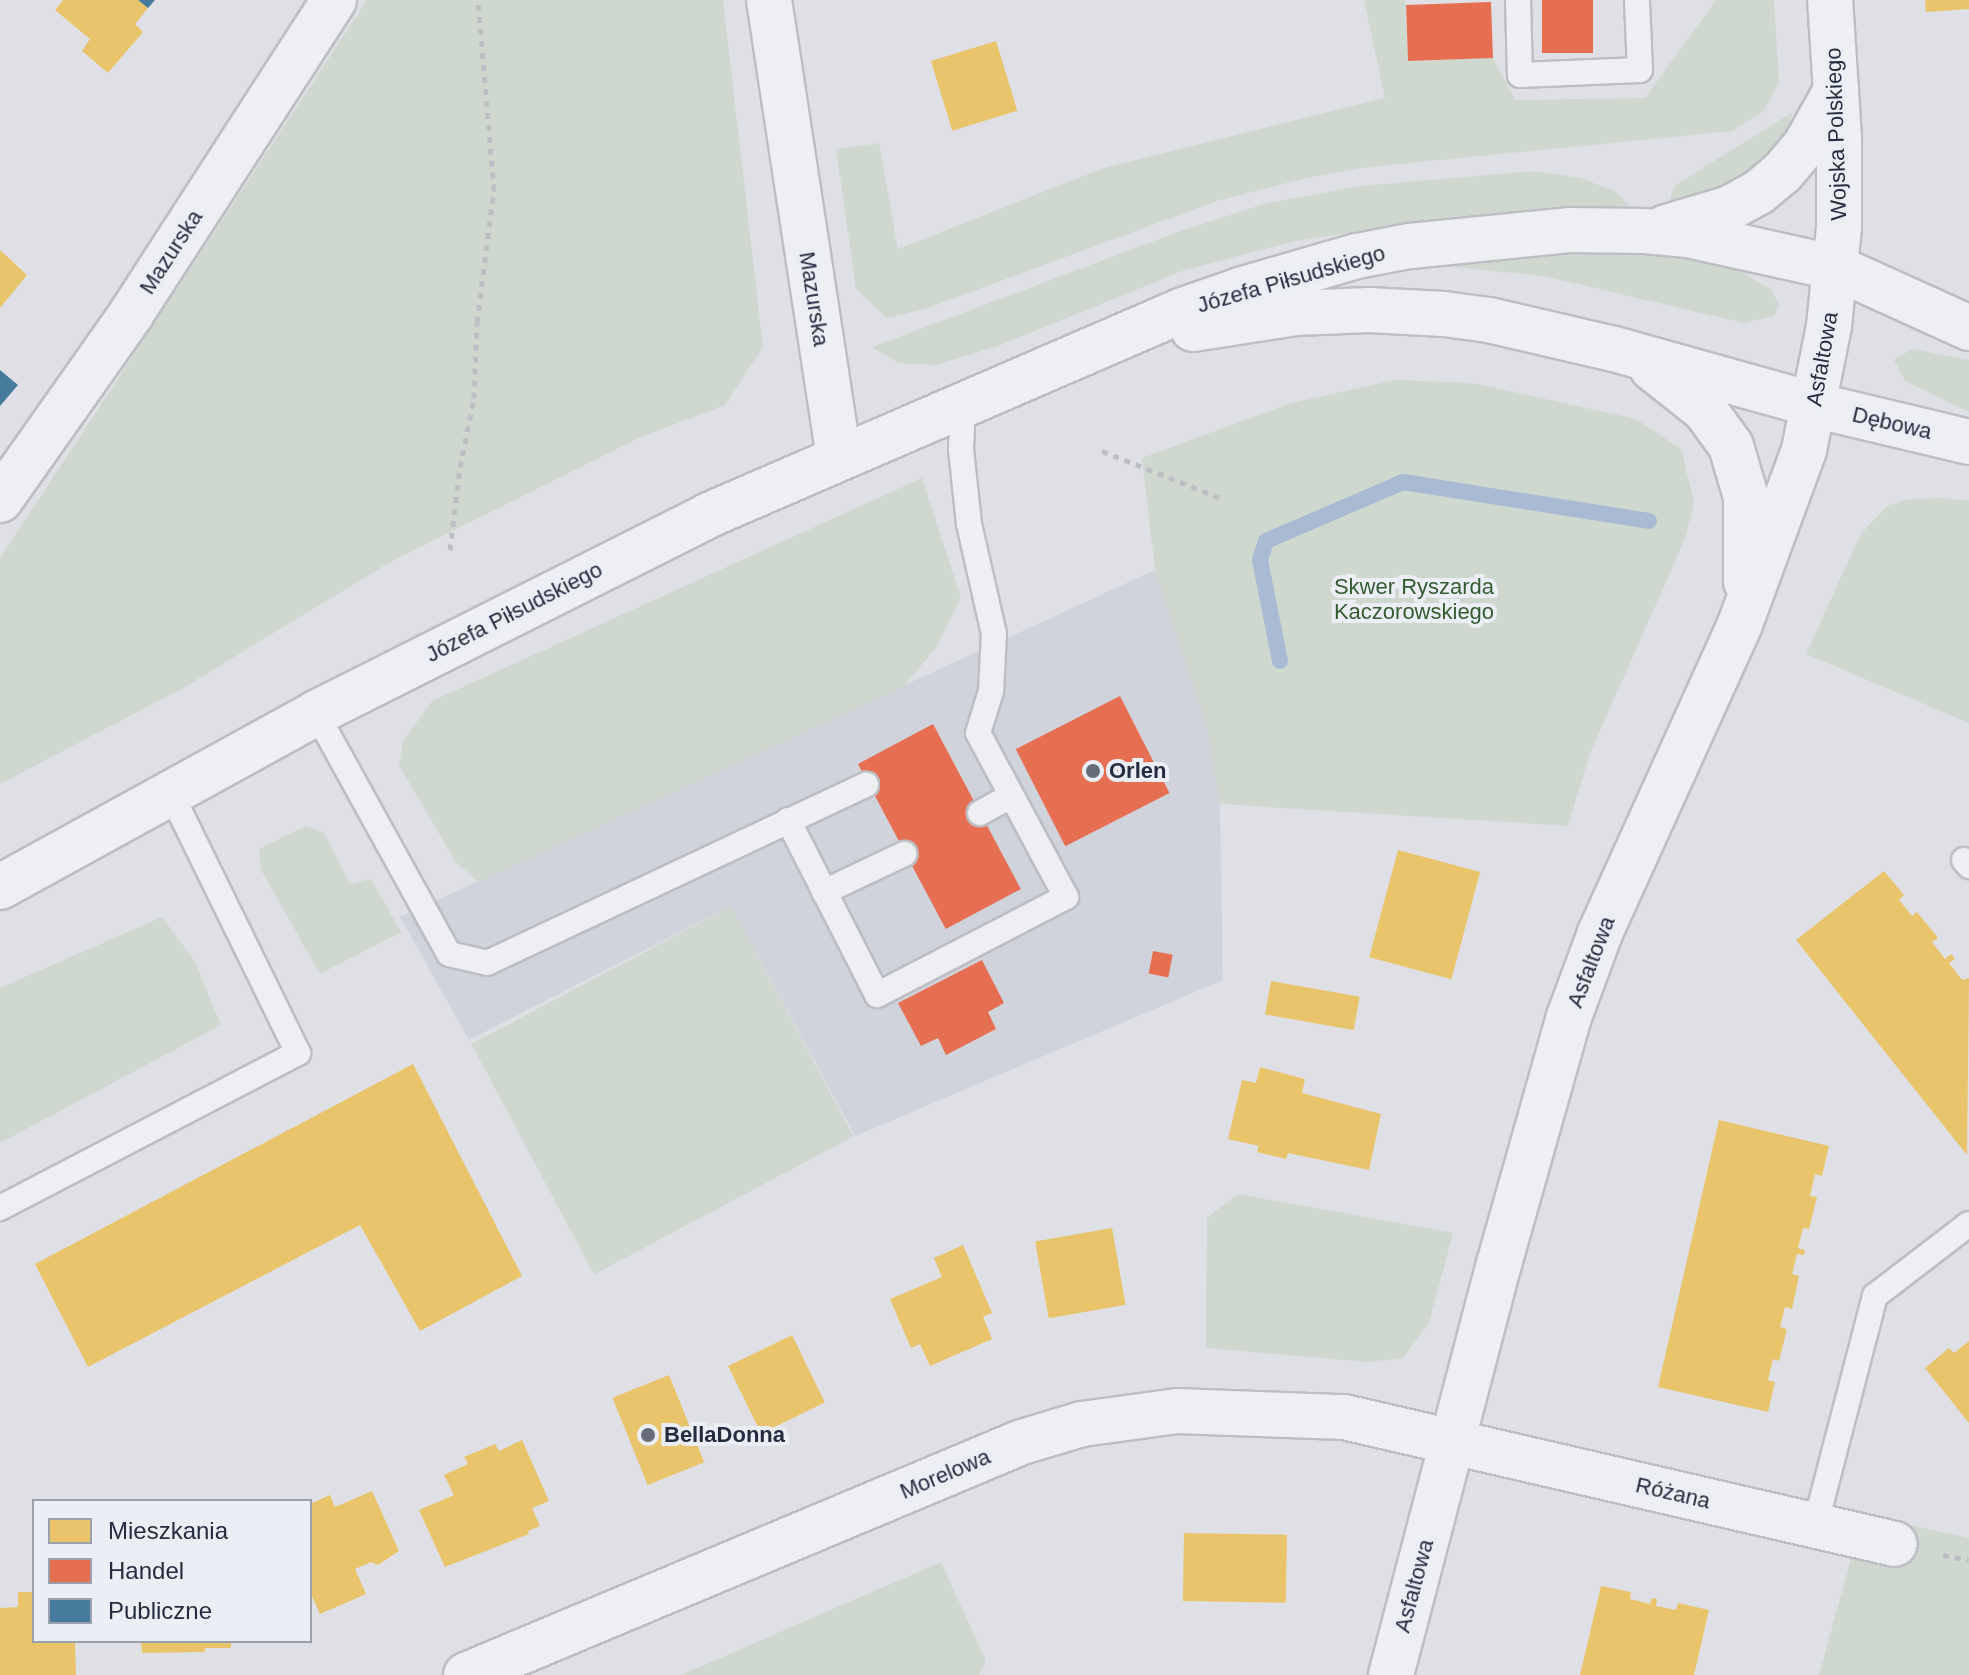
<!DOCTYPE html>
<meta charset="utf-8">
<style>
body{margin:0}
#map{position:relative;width:1969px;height:1675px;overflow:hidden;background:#dfe0e5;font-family:Arial,sans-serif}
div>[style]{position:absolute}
.built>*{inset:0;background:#d0d3dc}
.green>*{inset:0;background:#ced8ce;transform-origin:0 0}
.homes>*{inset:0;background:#e9c46a;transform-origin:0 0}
.shops>*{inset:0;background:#e76f51;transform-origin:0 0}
.public>*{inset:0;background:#457b9d}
.stream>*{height:16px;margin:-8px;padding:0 8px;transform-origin:8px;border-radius:8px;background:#a9bad4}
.path>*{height:5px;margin-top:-2.5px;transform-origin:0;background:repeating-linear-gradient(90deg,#bdbfc5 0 6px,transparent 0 12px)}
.roads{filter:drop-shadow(2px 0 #bdbec3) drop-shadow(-2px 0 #bdbec3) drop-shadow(0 2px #bdbec3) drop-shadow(0 -2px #bdbec3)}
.service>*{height:24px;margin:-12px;padding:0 12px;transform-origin:12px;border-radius:12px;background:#eeeff2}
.minor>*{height:44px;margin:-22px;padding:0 22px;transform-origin:22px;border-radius:22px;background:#eeeff2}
.tertiary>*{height:44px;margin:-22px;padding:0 22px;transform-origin:22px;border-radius:22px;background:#eeeff2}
.dots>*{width:22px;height:22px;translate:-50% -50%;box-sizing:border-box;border:4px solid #ebeef5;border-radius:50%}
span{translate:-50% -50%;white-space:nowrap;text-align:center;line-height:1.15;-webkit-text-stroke:8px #ebeef5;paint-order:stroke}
.street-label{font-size:22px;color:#242c3f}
.park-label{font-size:22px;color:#355c30}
.poi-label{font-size:22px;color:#242c3f;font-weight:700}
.left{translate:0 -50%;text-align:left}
.legend{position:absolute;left:32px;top:1499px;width:280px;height:144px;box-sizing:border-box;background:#ebeef5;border:2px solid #9ba0ac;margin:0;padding:10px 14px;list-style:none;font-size:24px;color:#242c3f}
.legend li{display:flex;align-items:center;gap:16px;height:40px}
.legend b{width:40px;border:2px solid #9ba0ac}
</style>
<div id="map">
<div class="built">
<div style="clip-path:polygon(1155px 570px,1207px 726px,1220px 804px,1223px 980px,855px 1136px,731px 906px,469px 1040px,400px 917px)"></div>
</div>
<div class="green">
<div style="clip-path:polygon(367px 0,723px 0,763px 347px,725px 405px,641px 437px,392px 561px,185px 687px,0 784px,0 558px)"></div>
<div style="clip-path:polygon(1364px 0,1405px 0,1408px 61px,1493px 58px,1515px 100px,1645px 98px,1716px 0,1774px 0,1779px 83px,1764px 110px,1733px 131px,1360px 168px,1302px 179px,1217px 201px,925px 309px,887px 318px,856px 289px,836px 149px,879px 143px,898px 249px,1104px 168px,1385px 98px)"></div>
<div style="clip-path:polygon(1793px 112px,1785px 135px,1758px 172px,1703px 199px,1669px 202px,1674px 186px)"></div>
<div style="clip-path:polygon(1536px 171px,1581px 178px,1616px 192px,1629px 205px,1360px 231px,1295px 241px,1182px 271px,998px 346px,935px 365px,899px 363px,872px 347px,1178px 232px,1267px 203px,1360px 186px)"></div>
<div style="clip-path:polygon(1511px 247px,1668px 255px,1735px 268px,1772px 290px,1779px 304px,1774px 316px,1744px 323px,1544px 276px,1380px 260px)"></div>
<div style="clip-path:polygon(1912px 349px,1969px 360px,1969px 412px,1905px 381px,1894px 360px)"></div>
<div style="clip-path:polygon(1395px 380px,1473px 383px,1636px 419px,1681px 449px,1694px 502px,1685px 539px,1590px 753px,1568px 826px,1220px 804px,1207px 726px,1155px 570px,1142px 458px,1288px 404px)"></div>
<div style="clip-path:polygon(922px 478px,961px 598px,936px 648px,903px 687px,478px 882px,455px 861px,399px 765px,403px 741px,432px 701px)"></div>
<div style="clip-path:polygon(1945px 498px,1969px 501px,1969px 723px,1806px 654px,1860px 535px,1887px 506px,1908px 499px)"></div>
<div style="clip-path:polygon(306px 826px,324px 833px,350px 884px,371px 879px,401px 932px,320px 974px,261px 870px,259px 849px)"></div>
<div style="left:731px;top:906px;width:261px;height:294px;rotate:62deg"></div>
<div style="clip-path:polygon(162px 917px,194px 960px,221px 1025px,0 1143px,0 988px)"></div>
<div style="clip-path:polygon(1238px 1194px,1453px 1233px,1429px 1323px,1403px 1358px,1367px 1362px,1206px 1348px,1207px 1218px)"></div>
<div style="clip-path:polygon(1863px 1515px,1969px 1538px,1969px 1675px,1819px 1675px)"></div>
<div style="clip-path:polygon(941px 1562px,986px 1661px,979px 1675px,681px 1675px)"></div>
</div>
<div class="homes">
<div style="clip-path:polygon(63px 0,138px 0,148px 8px,135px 24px,143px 32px,108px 73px,82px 51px,90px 39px,55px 10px)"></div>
<div style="clip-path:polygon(1925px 0,1969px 0,1969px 9px,1926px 12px)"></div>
<div style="left:996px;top:41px;width:73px;height:68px;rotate:73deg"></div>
<div style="clip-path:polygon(0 250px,27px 275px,0 308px)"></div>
<div style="left:1398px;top:850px;width:85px;height:111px;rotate:15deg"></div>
<div style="clip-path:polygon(1884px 871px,1904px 895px,1899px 900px,1912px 916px,1917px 912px,1938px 938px,1932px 942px,1945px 959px,1951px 954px,1955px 959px,1949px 963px,1962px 980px,1969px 978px,1967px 1155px,1796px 940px)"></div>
<div style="left:1271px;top:981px;width:90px;height:34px;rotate:10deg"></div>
<div style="clip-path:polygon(413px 1064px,522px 1276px,420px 1331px,360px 1225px,88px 1367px,35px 1264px)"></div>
<div style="clip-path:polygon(1260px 1067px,1305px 1079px,1302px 1093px,1381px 1114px,1369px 1170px,1288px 1153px,1286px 1159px,1257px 1152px,1259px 1146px,1228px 1139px,1242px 1080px,1256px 1083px)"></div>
<div style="clip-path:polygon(1719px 1120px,1829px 1146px,1822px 1176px,1815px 1174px,1810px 1196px,1817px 1197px,1809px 1229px,1803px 1228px,1798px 1248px,1805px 1250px,1804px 1255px,1797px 1254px,1792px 1274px,1799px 1276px,1792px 1309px,1785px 1307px,1780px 1327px,1787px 1329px,1779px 1361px,1773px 1359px,1768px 1380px,1775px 1382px,1768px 1412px,1658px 1387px)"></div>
<div style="left:1112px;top:1228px;width:78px;height:78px;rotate:80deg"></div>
<div style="clip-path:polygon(963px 1245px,992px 1313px,983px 1317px,992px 1339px,930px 1366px,920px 1344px,911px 1348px,890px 1299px,942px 1277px,934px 1258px)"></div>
<div style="left:792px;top:1335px;width:75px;height:71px;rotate:64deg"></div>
<div style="clip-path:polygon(1969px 1341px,1969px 1423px,1925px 1368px,1949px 1348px,1954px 1353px)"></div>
<div style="left:669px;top:1375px;width:94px;height:61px;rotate:68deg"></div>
<div style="clip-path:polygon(522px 1440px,549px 1501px,532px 1508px,540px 1526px,528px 1531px,529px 1534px,445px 1567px,419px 1510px,454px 1495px,444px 1475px,468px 1464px,464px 1457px,495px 1444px,499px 1451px)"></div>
<div style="clip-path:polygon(372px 1491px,399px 1551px,378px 1565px,371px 1562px,355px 1569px,366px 1594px,320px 1614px,310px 1592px,310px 1504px,330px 1495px,335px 1507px)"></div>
<div style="left:1184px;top:1533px;width:103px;height:68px;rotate:1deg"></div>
<div style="clip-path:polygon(1601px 1586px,1631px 1592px,1630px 1599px,1650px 1604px,1652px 1598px,1657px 1599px,1656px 1606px,1676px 1610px,1678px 1603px,1709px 1610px,1694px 1675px,1580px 1675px)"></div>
<div style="clip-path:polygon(18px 1592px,34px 1592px,34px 1641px,75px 1641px,76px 1675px,0 1675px,0 1608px,18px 1607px)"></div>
<div style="clip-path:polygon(141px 1641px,231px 1641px,231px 1648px,205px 1648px,205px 1652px,142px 1653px)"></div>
</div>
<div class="shops">
<div style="left:1542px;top:0;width:51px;height:53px"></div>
<div style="left:1491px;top:2px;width:56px;height:85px;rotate:88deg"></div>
<div style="left:1120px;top:696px;width:109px;height:117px;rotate:63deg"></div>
<div style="left:933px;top:724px;width:187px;height:85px;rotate:62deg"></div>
<div style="left:1153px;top:951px;width:20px;height:23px;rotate:11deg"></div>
<div style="clip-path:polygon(982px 960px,1004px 1003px,988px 1012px,996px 1029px,946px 1055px,938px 1038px,921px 1046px,898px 1003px)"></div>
</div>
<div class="public">
<div style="clip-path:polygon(138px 0,155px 0,148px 8px)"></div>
<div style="clip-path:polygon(0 370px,18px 385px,0 406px)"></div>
</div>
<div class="stream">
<div style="left:1280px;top:661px;width:103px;rotate:-101.2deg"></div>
<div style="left:1260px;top:560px;width:20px;rotate:-72deg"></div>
<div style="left:1266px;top:541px;width:149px;rotate:-23.3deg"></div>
<div style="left:1403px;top:482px;width:249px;rotate:9deg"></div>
</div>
<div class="path">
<div style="left:1102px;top:451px;width:130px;rotate:21.6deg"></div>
<div style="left:450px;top:550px;width:84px;rotate:-83.1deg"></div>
<div style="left:460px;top:467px;width:70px;rotate:-78.5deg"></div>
<div style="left:474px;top:398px;width:76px;rotate:-87.7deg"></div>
<div style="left:477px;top:322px;width:133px;rotate:-82.7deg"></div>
<div style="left:494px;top:190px;width:191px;rotate:-94.8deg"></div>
<div style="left:1943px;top:1555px;width:26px;rotate:11deg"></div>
</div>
<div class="roads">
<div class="service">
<div style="left:1518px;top:0;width:75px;rotate:88.5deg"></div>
<div style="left:1520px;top:75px;width:120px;rotate:-2.4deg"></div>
<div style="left:1640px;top:70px;width:70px;rotate:-92.5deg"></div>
<div style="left:316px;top:713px;width:275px;rotate:61.1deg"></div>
<div style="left:449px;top:954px;width:39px;rotate:13deg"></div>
<div style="left:487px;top:963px;width:419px;rotate:-25.2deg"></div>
<div style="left:980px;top:813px;width:35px;rotate:-29deg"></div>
<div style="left:788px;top:820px;width:196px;rotate:63deg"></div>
<div style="left:877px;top:995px;width:213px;rotate:-27.4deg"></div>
<div style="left:1066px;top:897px;width:186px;rotate:-118.2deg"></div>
<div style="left:978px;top:733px;width:44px;rotate:-72.8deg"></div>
<div style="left:991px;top:691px;width:57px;rotate:-87deg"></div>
<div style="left:994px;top:634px;width:113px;rotate:-102.8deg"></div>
<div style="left:969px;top:524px;width:75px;rotate:-96.1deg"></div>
<div style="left:961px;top:449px;width:44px;rotate:-87.4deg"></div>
<div style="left:1964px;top:860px;width:8px;rotate:50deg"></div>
<div style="left:824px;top:892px;width:89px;rotate:-25.4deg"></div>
<div style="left:0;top:1208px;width:336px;rotate:-27.5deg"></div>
<div style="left:298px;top:1053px;width:291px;rotate:-116.1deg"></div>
<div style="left:1815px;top:1526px;width:238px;rotate:-75.4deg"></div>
<div style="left:1875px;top:1296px;width:118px;rotate:-37.5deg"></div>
</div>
<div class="minor">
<div style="left:769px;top:0;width:461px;rotate:81.3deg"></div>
<div style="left:1837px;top:268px;width:145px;rotate:24.4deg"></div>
<div style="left:1814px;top:405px;width:159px;rotate:13.4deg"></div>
<div style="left:0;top:500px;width:228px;rotate:-54.8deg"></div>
<div style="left:131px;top:314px;width:374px;rotate:-57.1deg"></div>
<div style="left:466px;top:1675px;width:603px;rotate:-22.74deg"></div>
<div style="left:1022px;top:1442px;width:63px;rotate:-16.7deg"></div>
<div style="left:1082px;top:1424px;width:96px;rotate:-7.8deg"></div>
<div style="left:1177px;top:1411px;width:167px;rotate:2.1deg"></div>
<div style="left:1344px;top:1417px;width:565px;rotate:12.98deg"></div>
</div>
<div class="tertiary">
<div style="left:1666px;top:227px;width:67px;rotate:-16.5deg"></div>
<div style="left:1730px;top:208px;width:33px;rotate:-29deg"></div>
<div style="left:1759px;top:192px;width:30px;rotate:-40deg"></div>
<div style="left:1782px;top:173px;width:38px;rotate:-50deg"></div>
<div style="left:1806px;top:144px;width:62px;rotate:-60.9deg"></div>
<div style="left:1193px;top:329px;width:104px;rotate:-8.8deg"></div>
<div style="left:1296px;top:313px;width:73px;rotate:-2.4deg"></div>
<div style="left:1369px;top:310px;width:75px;rotate:3.1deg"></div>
<div style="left:1444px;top:314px;width:45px;rotate:7.6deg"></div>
<div style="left:1489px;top:320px;width:128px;rotate:13.1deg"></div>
<div style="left:1614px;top:349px;width:208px;rotate:15.6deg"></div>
<div style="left:1652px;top:368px;width:68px;rotate:38.4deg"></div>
<div style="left:1705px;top:410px;width:44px;rotate:54.2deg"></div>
<div style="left:1731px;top:446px;width:53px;rotate:73.6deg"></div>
<div style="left:1746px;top:497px;width:85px;rotate:90deg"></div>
<div style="left:0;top:887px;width:361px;rotate:-28.8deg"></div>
<div style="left:316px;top:713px;width:440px;rotate:-26.7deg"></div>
<div style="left:709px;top:515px;width:516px;rotate:-23.39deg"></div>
<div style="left:1183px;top:310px;width:60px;rotate:-19.3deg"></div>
<div style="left:1240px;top:290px;width:122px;rotate:-16.2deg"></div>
<div style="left:1357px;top:256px;width:54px;rotate:-10.7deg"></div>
<div style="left:1410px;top:246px;width:160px;rotate:-5.7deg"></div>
<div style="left:1569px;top:230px;width:76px;rotate:0.8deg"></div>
<div style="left:1645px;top:231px;width:43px;rotate:5.3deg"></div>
<div style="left:1688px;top:235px;width:153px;rotate:12.5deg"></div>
<div style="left:1391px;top:1675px;width:425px;rotate:-75.3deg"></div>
<div style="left:1499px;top:1264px;width:257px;rotate:-74.2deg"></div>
<div style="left:1569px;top:1017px;width:90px;rotate:-69.7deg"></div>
<div style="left:1600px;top:933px;width:339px;rotate:-65.6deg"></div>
<div style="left:1740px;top:624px;width:185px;rotate:-69.8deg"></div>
<div style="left:1804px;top:450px;width:126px;rotate:-78.6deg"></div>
<div style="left:1829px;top:326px;width:100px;rotate:-84.2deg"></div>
<div style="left:1839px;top:227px;width:89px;rotate:-90deg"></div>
<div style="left:1839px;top:138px;width:138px;rotate:-93.7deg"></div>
</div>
</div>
<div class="dots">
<div style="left:1093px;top:771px;background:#656b79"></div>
<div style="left:648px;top:1435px;background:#656b79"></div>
</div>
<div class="street-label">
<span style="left:1836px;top:134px;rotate:-92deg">Wojska Polskiego</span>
<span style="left:171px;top:252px;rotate:-57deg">Mazurska</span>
<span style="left:1291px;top:279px;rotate:-16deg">Józefa Piłsudskiego</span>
<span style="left:814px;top:299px;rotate:81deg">Mazurska</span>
<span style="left:1822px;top:359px;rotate:-80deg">Asfaltowa</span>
<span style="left:1892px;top:423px;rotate:13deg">Dębowa</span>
<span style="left:514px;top:612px;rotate:-27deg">Józefa Piłsudskiego</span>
<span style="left:1591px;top:962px;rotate:-69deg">Asfaltowa</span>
<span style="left:945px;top:1474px;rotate:-23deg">Morelowa</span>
<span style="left:1673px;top:1493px;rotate:13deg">Różana</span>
<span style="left:1414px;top:1586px;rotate:-75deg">Asfaltowa</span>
</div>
<div class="park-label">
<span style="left:1414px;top:599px">Skwer Ryszarda<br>Kaczorowskiego</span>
</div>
<div class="poi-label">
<span class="left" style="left:1109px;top:771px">Orlen</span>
<span class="left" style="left:664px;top:1435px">BellaDonna</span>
</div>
<ul class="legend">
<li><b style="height:22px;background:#e9c46a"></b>Mieszkania</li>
<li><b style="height:22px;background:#e76f51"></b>Handel</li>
<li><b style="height:22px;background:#457b9d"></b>Publiczne</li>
</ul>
</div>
